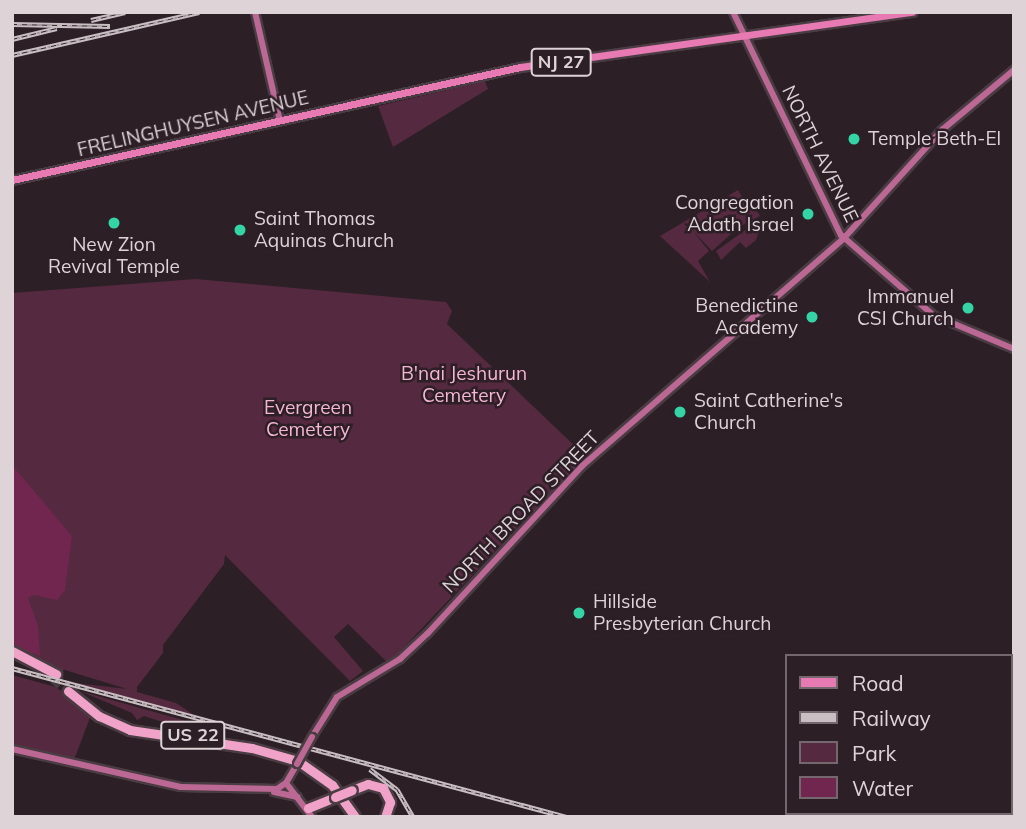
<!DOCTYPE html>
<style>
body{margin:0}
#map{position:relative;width:1026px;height:829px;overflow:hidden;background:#2d1f26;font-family:Mulish,sans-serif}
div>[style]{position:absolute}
.green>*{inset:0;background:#552940}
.water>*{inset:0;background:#70264f}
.highway-tunnel>*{height:9px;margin-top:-4.5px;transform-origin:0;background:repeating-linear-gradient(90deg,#483a41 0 9px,transparent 0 13.5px)}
.roads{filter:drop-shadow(2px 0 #493c42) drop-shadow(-2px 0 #493c42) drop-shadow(0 2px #493c42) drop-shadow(0 -2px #493c42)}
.secondary>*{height:6px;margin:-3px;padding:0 3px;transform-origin:3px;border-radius:3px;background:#bc6894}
.primary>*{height:7px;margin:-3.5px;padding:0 3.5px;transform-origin:3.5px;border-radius:3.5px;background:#e77ab3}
.highway>*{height:9px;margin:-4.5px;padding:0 4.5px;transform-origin:4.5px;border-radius:4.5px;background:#f1a2c8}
.rail>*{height:4.5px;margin-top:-2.25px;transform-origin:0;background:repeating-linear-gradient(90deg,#2d1f26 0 5px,#c9bfc3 0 10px);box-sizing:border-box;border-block:2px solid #c9bfc3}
.bridges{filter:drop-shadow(2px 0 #493c42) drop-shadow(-2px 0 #493c42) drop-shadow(0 2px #493c42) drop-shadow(0 -2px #493c42)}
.secondary-bridge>*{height:6px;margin:-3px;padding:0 3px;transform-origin:3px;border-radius:3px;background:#bc6894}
.highway-bridge>*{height:9px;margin:-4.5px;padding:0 4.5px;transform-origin:4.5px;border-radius:4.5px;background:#f1a2c8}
.dots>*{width:19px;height:19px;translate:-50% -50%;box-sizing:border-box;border:4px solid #2d1f26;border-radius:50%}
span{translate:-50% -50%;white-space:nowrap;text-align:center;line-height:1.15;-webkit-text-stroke:5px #2d1f26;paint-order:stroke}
.shield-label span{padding:2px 5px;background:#2d1f26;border:2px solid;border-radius:5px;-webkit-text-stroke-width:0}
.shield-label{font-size:18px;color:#ded4d8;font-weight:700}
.street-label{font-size:19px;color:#ded4d8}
.poi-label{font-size:19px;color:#ded4d8}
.left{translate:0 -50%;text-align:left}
.right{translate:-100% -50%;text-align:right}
.park-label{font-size:19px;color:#f7b5d5}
.frame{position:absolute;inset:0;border:14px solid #ded4d8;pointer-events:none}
.legend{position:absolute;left:785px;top:654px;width:228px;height:161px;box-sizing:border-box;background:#2d1f26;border:2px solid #74676d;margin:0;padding:9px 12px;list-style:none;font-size:21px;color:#ded4d8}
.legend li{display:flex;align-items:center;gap:14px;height:35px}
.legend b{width:35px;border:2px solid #74676d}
</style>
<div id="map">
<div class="green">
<div style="clip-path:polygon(485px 81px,488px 89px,393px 147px,378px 106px)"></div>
<div style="clip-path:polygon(738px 190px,744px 200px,749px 197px,760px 216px,739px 227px,712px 251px,693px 231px,709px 251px,698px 261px,710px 282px,660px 236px)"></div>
<div style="clip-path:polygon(751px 226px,760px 229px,756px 240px,746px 248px,740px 242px,721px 260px,716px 251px)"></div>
<div style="clip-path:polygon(196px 279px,446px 302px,452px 311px,447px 324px,580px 451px,581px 460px,392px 660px,388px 663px,348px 624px,334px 637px,363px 671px,350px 681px,225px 555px,224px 564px,163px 645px,163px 653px,137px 687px,137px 692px,176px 703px,194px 715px,75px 683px,127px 689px,65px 670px,58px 672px,12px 648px,12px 293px)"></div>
<div style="clip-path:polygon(12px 675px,56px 687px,91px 715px,74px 760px,12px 744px)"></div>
<div style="clip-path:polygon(80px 691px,197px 724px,206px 728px,203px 732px,187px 730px,144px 716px,137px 720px,132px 713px)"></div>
<div style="clip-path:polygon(1014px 717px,1014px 817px,916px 817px,1010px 813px)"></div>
</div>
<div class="water">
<div style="clip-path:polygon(12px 465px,72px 536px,65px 590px,57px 600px,34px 595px,28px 598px,38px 626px,40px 656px,12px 646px)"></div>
</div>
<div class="highway-tunnel">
<div style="left:43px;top:670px;width:33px;rotate:40deg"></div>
</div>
<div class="roads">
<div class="secondary">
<div style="left:255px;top:12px;width:112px;rotate:77.1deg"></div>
<div style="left:733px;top:12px;width:248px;rotate:64.2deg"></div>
<div style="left:841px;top:235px;width:122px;rotate:41deg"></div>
<div style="left:933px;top:315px;width:88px;rotate:22.8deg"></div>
<div style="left:312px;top:737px;width:47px;rotate:-58deg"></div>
<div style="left:337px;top:697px;width:74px;rotate:-31.1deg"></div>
<div style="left:400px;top:659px;width:38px;rotate:-43deg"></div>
<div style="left:428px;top:633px;width:227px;rotate:-47.3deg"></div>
<div style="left:582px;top:466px;width:347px;rotate:-41deg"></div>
<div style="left:844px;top:238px;width:146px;rotate:-47.8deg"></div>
<div style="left:942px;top:130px;width:94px;rotate:-39.8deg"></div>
<div style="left:12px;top:749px;width:173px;rotate:12.7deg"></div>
<div style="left:181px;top:787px;width:96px;rotate:1.2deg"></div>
<div style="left:277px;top:789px;width:11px;rotate:-34deg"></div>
<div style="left:286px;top:783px;width:22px;rotate:-60deg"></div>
<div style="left:286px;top:783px;width:43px;rotate:52.6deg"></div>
<div style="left:274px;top:792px;width:24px;rotate:12deg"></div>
</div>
<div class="primary">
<div style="left:12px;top:180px;width:520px;rotate:-12.54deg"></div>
<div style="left:520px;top:67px;width:396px;rotate:-8deg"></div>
</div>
<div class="highway">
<div style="left:12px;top:651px;width:50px;rotate:27.6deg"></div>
<div style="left:68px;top:691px;width:40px;rotate:39deg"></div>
<div style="left:99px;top:716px;width:34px;rotate:24deg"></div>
<div style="left:130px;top:730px;width:123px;rotate:8.4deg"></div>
<div style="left:252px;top:748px;width:48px;rotate:15.8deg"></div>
<div style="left:298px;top:761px;width:42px;rotate:35.2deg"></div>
<div style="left:332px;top:785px;width:39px;rotate:54deg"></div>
<div style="left:352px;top:790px;width:17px;rotate:-21deg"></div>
<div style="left:368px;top:784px;width:16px;rotate:15deg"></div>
<div style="left:383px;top:788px;width:16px;rotate:63deg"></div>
<div style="left:390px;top:802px;width:16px;rotate:108deg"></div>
<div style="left:308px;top:808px;width:29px;rotate:-22deg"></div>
</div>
</div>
<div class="rail">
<div style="left:91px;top:20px;width:35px;rotate:-13deg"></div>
<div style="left:12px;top:24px;width:98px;rotate:1.2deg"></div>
<div style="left:12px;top:39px;width:46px;rotate:-13.7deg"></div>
<div style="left:12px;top:55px;width:192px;rotate:-12.9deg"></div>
<div style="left:12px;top:668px;width:575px;rotate:15.03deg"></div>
<div style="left:370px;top:769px;width:34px;rotate:37deg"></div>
<div style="left:397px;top:789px;width:32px;rotate:60deg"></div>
</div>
<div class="bridges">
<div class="secondary-bridge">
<div style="left:297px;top:764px;width:31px;rotate:-61deg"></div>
</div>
<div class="highway-bridge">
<div style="left:335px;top:797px;width:18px;rotate:-22deg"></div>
</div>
</div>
<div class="dots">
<div style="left:854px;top:139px;background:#35d4a7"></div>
<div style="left:808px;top:214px;background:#35d4a7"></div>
<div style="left:114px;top:223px;background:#35d4a7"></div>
<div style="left:240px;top:230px;background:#35d4a7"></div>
<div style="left:968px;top:308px;background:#35d4a7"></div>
<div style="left:812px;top:317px;background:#35d4a7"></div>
<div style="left:680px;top:412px;background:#35d4a7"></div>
<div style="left:579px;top:613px;background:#35d4a7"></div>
</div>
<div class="shield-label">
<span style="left:561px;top:62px">NJ 27</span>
<span style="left:193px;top:735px">US 22</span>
</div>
<div class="street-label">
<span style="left:193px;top:124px;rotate:-13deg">FRELINGHUYSEN AVENUE</span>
<span style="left:820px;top:154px;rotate:64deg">NORTH AVENUE</span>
<span style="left:521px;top:512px;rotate:-46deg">NORTH BROAD STREET</span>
</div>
<div class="poi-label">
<span class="left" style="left:868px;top:139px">Temple Beth-El</span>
<span class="right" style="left:794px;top:214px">Congregation<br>Adath Israel</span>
<span class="left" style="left:254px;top:230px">Saint Thomas<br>Aquinas Church</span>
<span style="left:114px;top:256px">New Zion<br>Revival Temple</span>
<span class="right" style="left:954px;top:308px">Immanuel<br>CSI Church</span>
<span class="right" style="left:798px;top:317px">Benedictine<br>Academy</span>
<span class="left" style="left:694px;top:412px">Saint Catherine's<br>Church</span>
<span class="left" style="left:593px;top:613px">Hillside<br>Presbyterian Church</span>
</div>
<div class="park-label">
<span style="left:464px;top:385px">B'nai Jeshurun<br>Cemetery</span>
<span style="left:308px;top:419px">Evergreen<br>Cemetery</span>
</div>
<div class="frame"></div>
<ul class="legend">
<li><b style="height:9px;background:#e77ab3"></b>Road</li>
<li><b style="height:9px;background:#c9bfc3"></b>Railway</li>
<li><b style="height:19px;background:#552940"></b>Park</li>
<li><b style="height:19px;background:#70264f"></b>Water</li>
</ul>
</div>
